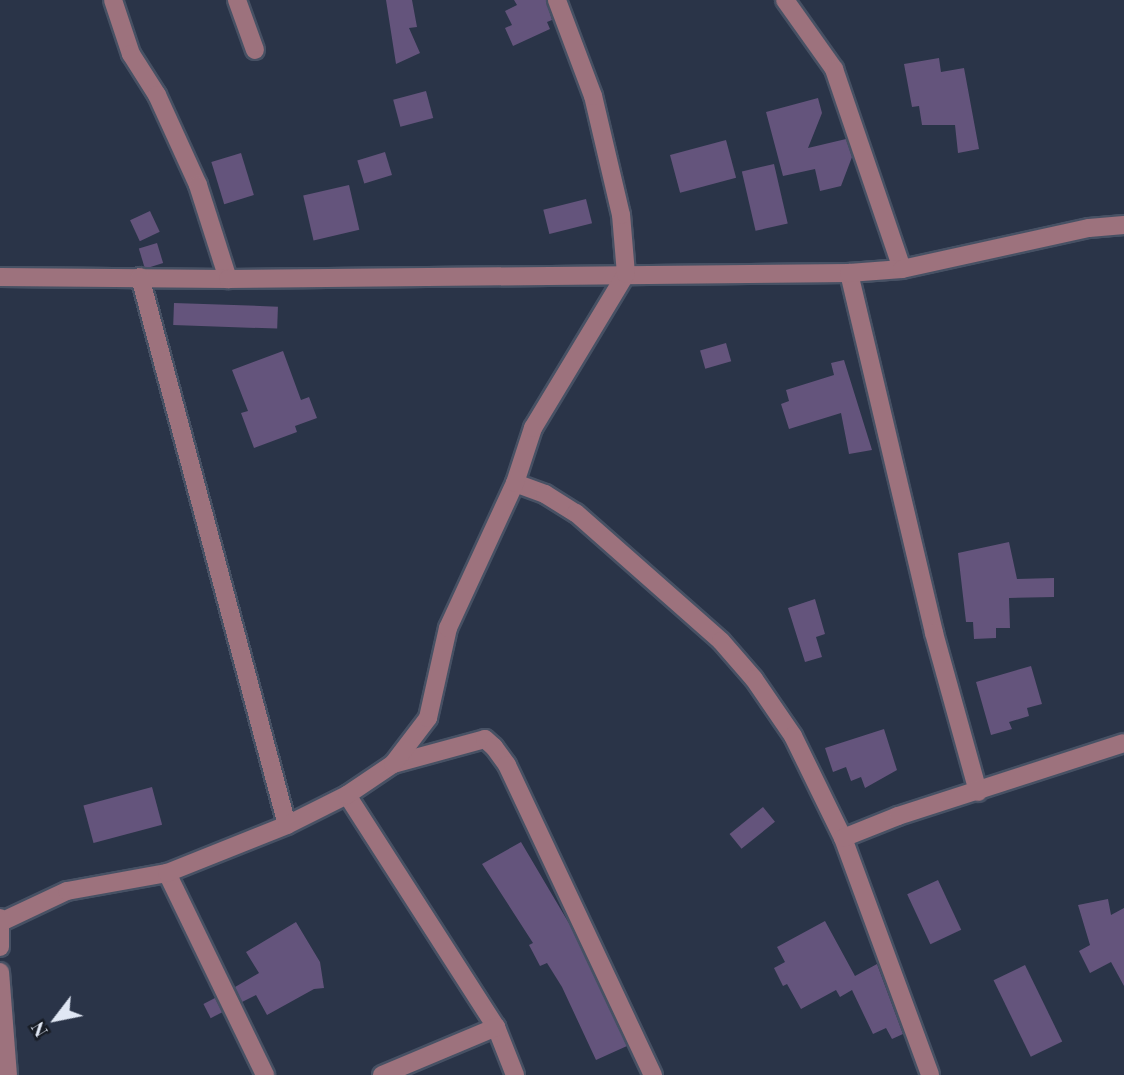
<!DOCTYPE html>
<style>
body{margin:0}
#map{position:relative;width:1124px;height:1075px;overflow:hidden;background:#2a3448;font-family:"Playfair Display",serif}
div>[style]{position:absolute}
.building>*{inset:0;background:#64547c;transform-origin:0 0}
.roads{filter:drop-shadow(2px 0 #475164) drop-shadow(-2px 0 #475164) drop-shadow(0 2px #475164) drop-shadow(0 -2px #475164)}
.minor>*{height:18px;margin:-9px;padding:0 9px;transform-origin:9px;border-radius:9px;background:#9d727d}
span{translate:-50% -50%;white-space:nowrap;text-align:center;line-height:1.15;-webkit-text-stroke:7px #171c25;paint-order:stroke}
.north{position:absolute;left:21px;top:984px;width:70px;height:70px;-webkit-text-stroke:5px #171c25;paint-order:stroke;rotate:238deg;font-size:19px;font-weight:700;line-height:28px;text-align:center;color:#e0e7f4}
.north::after{content:'';display:block;margin:auto;width:24px;height:32px;background:#e0e7f4;clip-path:polygon(50% 0,100% 100%,50% 72%,0 100%)}
</style>
<div id="map">
<div class="building">
<div style="clip-path:polygon(386px 0,412px 0,417px 27px,409px 28px,420px 53px,396px 64px)"></div>
<div style="clip-path:polygon(514px 0,546px 0,552px 20px,547px 22px,550px 29px,513px 46px,505px 28px,512px 25px,505px 11px,517px 5px)"></div>
<div style="clip-path:polygon(939px 58px,941px 72px,964px 68px,979px 149px,958px 153px,955px 125px,922px 125px,919px 106px,912px 107px,904px 64px)"></div>
<div style="left:426px;top:91px;width:28px;height:34px;rotate:75deg"></div>
<div style="clip-path:polygon(818px 98px,822px 113px,808px 148px,846px 139px,852px 157px,841px 186px,820px 191px,815px 169px,783px 176px,766px 112px)"></div>
<div style="left:726px;top:140px;width:39px;height:58px;rotate:75deg"></div>
<div style="left:385px;top:152px;width:24px;height:29px;rotate:73deg"></div>
<div style="left:241px;top:153px;width:44px;height:31px;rotate:73deg"></div>
<div style="left:774px;top:164px;width:61px;height:33px;rotate:77deg"></div>
<div style="left:349px;top:185px;width:46px;height:47px;rotate:77deg"></div>
<div style="left:586px;top:199px;width:25px;height:44px;rotate:76deg"></div>
<div style="left:150px;top:211px;width:23px;height:22px;rotate:65deg"></div>
<div style="left:157px;top:243px;width:21px;height:19px;rotate:73deg"></div>
<div style="left:174px;top:303px;width:104px;height:22px;rotate:2deg"></div>
<div style="left:726px;top:343px;width:19px;height:27px;rotate:74deg"></div>
<div style="clip-path:polygon(283px 351px,301px 400px,309px 397px,317px 418px,295px 426px,297px 432px,254px 448px,241px 413px,248px 411px,232px 370px)"></div>
<div style="clip-path:polygon(844px 360px,872px 450px,849px 454px,841px 413px,789px 429px,781px 404px,789px 401px,786px 390px,834px 375px,831px 363px)"></div>
<div style="clip-path:polygon(1009px 542px,1017px 579px,1054px 578px,1054px 597px,1009px 598px,1010px 628px,996px 628px,996px 638px,974px 639px,973px 622px,966px 622px,958px 553px)"></div>
<div style="clip-path:polygon(815px 599px,825px 634px,816px 637px,822px 657px,805px 662px,788px 608px)"></div>
<div style="clip-path:polygon(1031px 666px,1042px 704px,1027px 708px,1029px 716px,1009px 722px,1012px 729px,991px 735px,976px 682px)"></div>
<div style="clip-path:polygon(884px 729px,897px 770px,865px 788px,861px 777px,851px 781px,846px 767px,833px 772px,825px 748px)"></div>
<div style="left:152px;top:787px;width:39px;height:71px;rotate:75deg"></div>
<div style="left:763px;top:807px;width:19px;height:43px;rotate:51deg"></div>
<div style="clip-path:polygon(521px 842px,570px 925px,627px 1046px,596px 1060px,562px 987px,547px 963px,540px 966px,529px 945px,533px 943px,482px 864px)"></div>
<div style="left:938px;top:880px;width:55px;height:34px;rotate:65deg"></div>
<div style="clip-path:polygon(1108px 899px,1111px 915px,1124px 908px,1124px 986px,1111px 962px,1090px 973px,1079px 951px,1090px 945px,1078px 905px)"></div>
<div style="clip-path:polygon(825px 921px,855px 976px,877px 964px,903px 1034px,892px 1039px,886px 1028px,873px 1034px,852px 990px,840px 997px,836px 990px,801px 1009px,787px 984px,783px 986px,774px 968px,785px 962px,777px 947px)"></div>
<div style="clip-path:polygon(296px 922px,320px 962px,324px 988px,314px 989px,267px 1015px,256px 995px,242px 1002px,235px 987px,259px 973px,246px 952px)"></div>
<div style="left:1025px;top:965px;width:85px;height:35px;rotate:64deg"></div>
<div style="left:215px;top:998px;width:16px;height:13px;rotate:63deg"></div>
</div>
<div class="roads">
<div class="minor">
<div style="left:113px;top:0;width:57px;rotate:71.6deg"></div>
<div style="left:131px;top:54px;width:49px;rotate:57.6deg"></div>
<div style="left:157px;top:95px;width:99px;rotate:65.5deg"></div>
<div style="left:198px;top:185px;width:99px;rotate:72.3deg"></div>
<div style="left:237px;top:0;width:53px;rotate:70.2deg"></div>
<div style="left:785px;top:0;width:85px;rotate:54.6deg"></div>
<div style="left:834px;top:69px;width:211px;rotate:71.2deg"></div>
<div style="left:849px;top:273px;width:370px;rotate:76.7deg"></div>
<div style="left:934px;top:633px;width:165px;rotate:74.5deg"></div>
<div style="left:0;top:277px;width:228px;rotate:0.5deg"></div>
<div style="left:228px;top:279px;width:621px;rotate:-0.55deg"></div>
<div style="left:849px;top:273px;width:53px;rotate:-4.3deg"></div>
<div style="left:902px;top:269px;width:191px;rotate:-12.4deg"></div>
<div style="left:1089px;top:228px;width:35px;rotate:-5deg"></div>
<div style="left:140px;top:277px;width:567px;rotate:74.98deg"></div>
<div style="left:515px;top:483px;width:32px;rotate:20deg"></div>
<div style="left:545px;top:494px;width:36px;rotate:32deg"></div>
<div style="left:576px;top:513px;width:193px;rotate:41.4deg"></div>
<div style="left:721px;top:641px;width:50px;rotate:49deg"></div>
<div style="left:754px;top:679px;width:69px;rotate:55.6deg"></div>
<div style="left:793px;top:736px;width:114px;rotate:63.9deg"></div>
<div style="left:843px;top:838px;width:252px;rotate:69.8deg"></div>
<div style="left:393px;top:764px;width:95px;rotate:-15.2deg"></div>
<div style="left:485px;top:739px;width:12px;rotate:42deg"></div>
<div style="left:494px;top:747px;width:22px;rotate:54deg"></div>
<div style="left:507px;top:765px;width:343px;rotate:64.8deg"></div>
<div style="left:347px;top:795px;width:276px;rotate:57.3deg"></div>
<div style="left:496px;top:1027px;width:52px;rotate:68.4deg"></div>
<div style="left:843px;top:838px;width:59px;rotate:-21.8deg"></div>
<div style="left:898px;top:816px;width:237px;rotate:-17.9deg"></div>
<div style="left:167px;top:873px;width:225px;rotate:64.1deg"></div>
<div style="left:0;top:918px;width:29px;rotate:90deg"></div>
<div style="left:1px;top:922px;width:73px;rotate:-25.2deg"></div>
<div style="left:67px;top:891px;width:102px;rotate:-10.2deg"></div>
<div style="left:167px;top:873px;width:129px;rotate:-21.8deg"></div>
<div style="left:287px;top:825px;width:67px;rotate:-26.6deg"></div>
<div style="left:347px;top:795px;width:55px;rotate:-34deg"></div>
<div style="left:393px;top:764px;width:58px;rotate:-52.7deg"></div>
<div style="left:428px;top:718px;width:92px;rotate:-77.5deg"></div>
<div style="left:448px;top:628px;width:160px;rotate:-65.2deg"></div>
<div style="left:515px;top:483px;width:58px;rotate:-71.9deg"></div>
<div style="left:533px;top:428px;width:180px;rotate:-58.9deg"></div>
<div style="left:626px;top:274px;width:59px;rotate:-94.8deg"></div>
<div style="left:621px;top:215px;width:122px;rotate:-103.2deg"></div>
<div style="left:593px;top:96px;width:103px;rotate:-110.6deg"></div>
<div style="left:0;top:972px;width:103px;rotate:85.6deg"></div>
<div style="left:382px;top:1075px;width:124px;rotate:-22.8deg"></div>
</div>
</div>
<div class="north">N</div>
</div>
